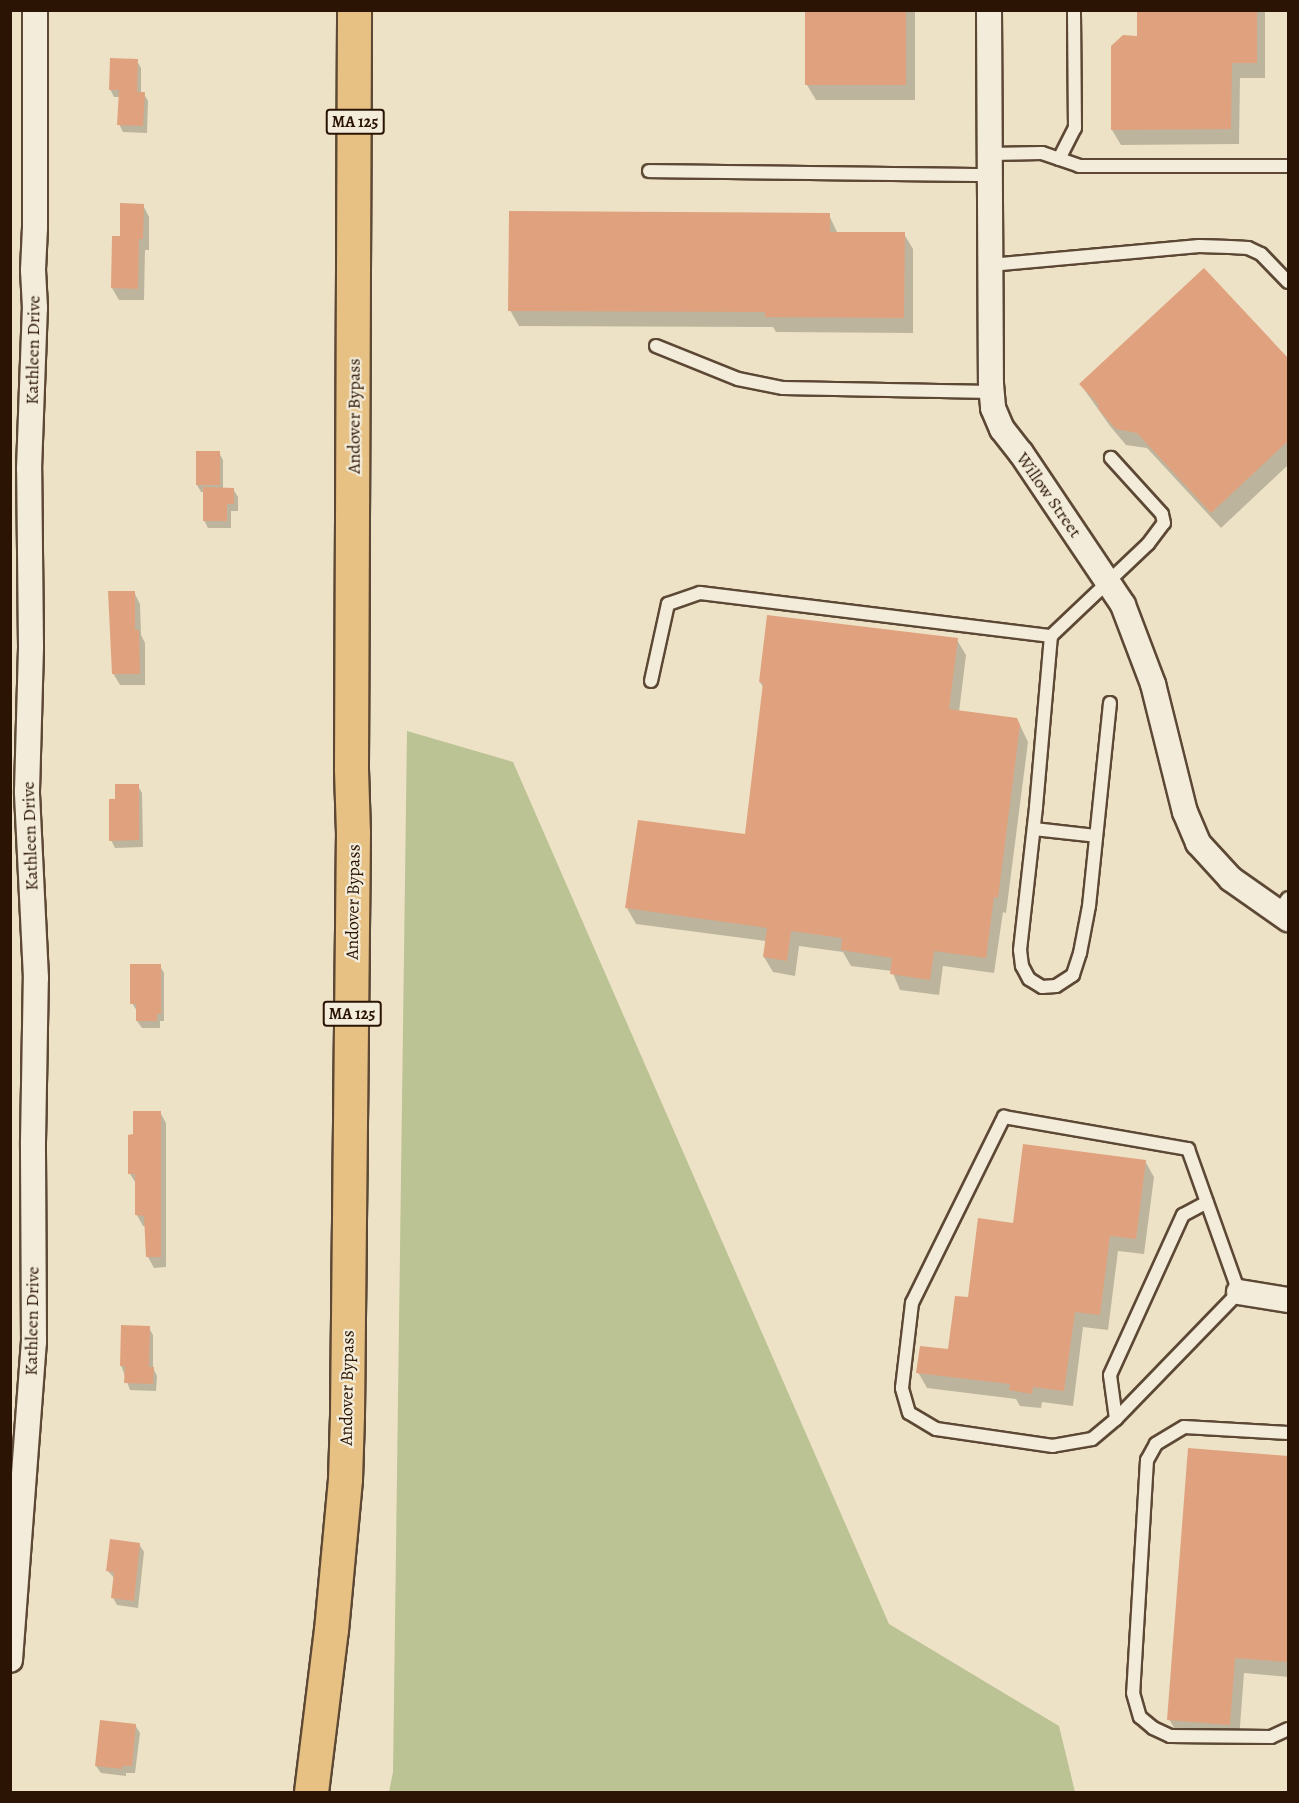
<!DOCTYPE html>
<style>
body{margin:0}
#map{position:relative;width:1299px;height:1803px;overflow:hidden;background:#ede2c6;font-family:Alegreya,serif}
div>[style]{position:absolute}
.green>*{inset:0;background:#bbc293}
.shadow>*{inset:0;background:#0003}
.building>*{inset:0;background:#e0a27e;transform-origin:0 0}
.roads{filter:drop-shadow(2px 0 #5c4834) drop-shadow(-2px 0 #5c4834) drop-shadow(0 2px #5c4834) drop-shadow(0 -2px #5c4834)}
.lane>*{height:12px;margin:-6px;padding:0 6px;transform-origin:6px;border-radius:6px;background:#f3ecda}
.street>*{height:24px;margin:-12px;padding:0 12px;transform-origin:12px;border-radius:12px;background:#f3ecda}
.primary>*{height:33px;margin:-16.5px;padding:0 16.5px;transform-origin:16.5px;border-radius:16.5px;background:#e6c183}
span{translate:-50% -50%;white-space:nowrap;text-align:center;line-height:1.15;-webkit-text-stroke:4.5px #f3ecda;paint-order:stroke}
.shield-label span{padding:2px 4px;background:#f3ecda;border:2px solid;border-radius:4px;-webkit-text-stroke-width:0}
.shield-label{font-size:16px;color:#2b1403;font-weight:700}
.street-label{font-size:18px;color:#2b1403}
.frame{position:absolute;inset:0;border:12px solid #2b1403;pointer-events:none}
</style>
<div id="map">
<div class="green">
<div style="clip-path:polygon(407px 731px,513px 762px,889px 1624px,1059px 1726px,1075px 1792px,389px 1792px,393px 1772px)"></div>
</div>
<div class="shadow">
<div style="clip-path:polygon(807px 10px,915px 10px,915px 100px,816px 100px,807px 85px)"></div>
<div style="clip-path:polygon(1138px 10px,1265px 10px,1265px 78px,1240px 78px,1239px 144px,1121px 145px,1112px 130px,1139px 38px)"></div>
<div style="clip-path:polygon(137px 61px,141px 68px,141px 94px,144px 94px,148px 101px,147px 133px,123px 132px,119px 124px,120px 97px,114px 97px,110px 89px)"></div>
<div style="clip-path:polygon(143px 205px,149px 217px,149px 250px,145px 250px,144px 300px,119px 300px,112px 288px,121px 238px)"></div>
<div style="clip-path:polygon(829px 215px,838px 234px,904px 234px,913px 249px,913px 333px,776px 332px,773px 327px,519px 326px,510px 310px)"></div>
<div style="clip-path:polygon(1204px 270px,1288px 361px,1288px 465px,1221px 528px,1147px 448px,1126px 445px,1110px 426px,1081px 385px)"></div>
<div style="clip-path:polygon(219px 453px,223px 460px,223px 489px,233px 489px,238px 497px,238px 511px,231px 511px,231px 528px,208px 528px,204px 520px,205px 492px,201px 492px,197px 485px)"></div>
<div style="clip-path:polygon(134px 592px,140px 604px,141px 635px,145px 643px,145px 685px,120px 685px,113px 673px)"></div>
<div style="clip-path:polygon(957px 640px,966px 655px,959px 712px,1017px 719px,1028px 742px,1006px 913px,1003px 912px,994px 973px,943px 966px,939px 995px,900px 990px,892px 971px,851px 966px,843px 952px,799px 946px,795px 976px,773px 972px,764px 957px,766px 941px,636px 924px,627px 908px,746px 835px,764px 689px,760px 682px)"></div>
<div style="clip-path:polygon(138px 786px,142px 793px,143px 847px,115px 848px,111px 840px)"></div>
<div style="clip-path:polygon(160px 966px,164px 973px,164px 1021px,160px 1021px,160px 1028px,142px 1028px,137px 1021px,137px 1011px,132px 1003px)"></div>
<div style="clip-path:polygon(160px 1112px,166px 1123px,166px 1267px,154px 1268px,148px 1257px,146px 1226px,143px 1226px,137px 1215px,137px 1185px,130px 1174px,134px 1136px)"></div>
<div style="clip-path:polygon(1145px 1161px,1154px 1177px,1144px 1254px,1118px 1251px,1108px 1330px,1083px 1327px,1073px 1406px,1042px 1402px,1041px 1408px,1020px 1406px,1016px 1399px,927px 1388px,918px 1372px,949px 1351px,969px 1299px,1014px 1224px)"></div>
<div style="clip-path:polygon(149px 1328px,153px 1335px,153px 1368px,157px 1376px,156px 1391px,130px 1390px,121px 1365px)"></div>
<div style="clip-path:polygon(1189px 1450px,1288px 1457px,1288px 1677px,1244px 1673px,1239px 1740px,1178px 1735px,1169px 1719px)"></div>
<div style="clip-path:polygon(139px 1544px,144px 1552px,138px 1608px,117px 1605px,113px 1598px,115px 1579px,108px 1571px)"></div>
<div style="clip-path:polygon(135px 1725px,140px 1733px,135px 1773px,126px 1773px,126px 1776px,101px 1773px,96px 1766px)"></div>
</div>
<div class="building">
<div style="left:805px;top:10px;width:101px;height:75px"></div>
<div style="clip-path:polygon(1137px 10px,1257px 10px,1257px 63px,1232px 63px,1231px 129px,1111px 130px,1111px 46px,1123px 35px,1137px 36px)"></div>
<div style="clip-path:polygon(110px 58px,138px 59px,137px 92px,145px 92px,143px 126px,117px 125px,119px 90px,109px 90px)"></div>
<div style="clip-path:polygon(120px 203px,144px 204px,143px 239px,139px 239px,138px 289px,111px 288px,112px 236px,120px 236px)"></div>
<div style="clip-path:polygon(509px 211px,830px 213px,830px 232px,905px 232px,904px 318px,765px 317px,765px 312px,508px 311px)"></div>
<div style="clip-path:polygon(1204px 268px,1288px 358px,1288px 441px,1211px 513px,1137px 433px,1116px 429px,1099px 410px,1098px 404px,1079px 384px)"></div>
<div style="left:196px;top:451px;width:24px;height:34px"></div>
<div style="clip-path:polygon(203px 487px,234px 488px,234px 504px,227px 504px,227px 521px,203px 521px)"></div>
<div style="clip-path:polygon(108px 591px,135px 591px,135px 630px,139px 630px,140px 674px,112px 674px)"></div>
<div style="clip-path:polygon(767px 615px,958px 638px,949px 709px,1017px 718px,1020px 725px,998px 898px,994px 897px,986px 958px,934px 951px,930px 980px,890px 974px,892px 958px,841px 950px,842px 938px,791px 931px,787px 961px,763px 957px,767px 928px,625px 908px,638px 820px,745px 834px,763px 683px,759px 682px)"></div>
<div style="clip-path:polygon(115px 784px,139px 784px,139px 840px,109px 841px,109px 799px,115px 799px)"></div>
<div style="clip-path:polygon(130px 964px,161px 964px,161px 1014px,157px 1014px,157px 1021px,136px 1021px,136px 1004px,130px 1004px)"></div>
<div style="clip-path:polygon(133px 1111px,161px 1111px,161px 1257px,146px 1257px,144px 1216px,135px 1215px,135px 1174px,128px 1174px,128px 1135px,133px 1134px)"></div>
<div style="clip-path:polygon(1023px 1144px,1146px 1160px,1136px 1239px,1110px 1236px,1100px 1315px,1075px 1312px,1064px 1391px,1033px 1387px,1032px 1394px,1009px 1390px,1010px 1384px,916px 1373px,920px 1346px,948px 1349px,955px 1296px,968px 1297px,978px 1218px,1013px 1223px)"></div>
<div style="clip-path:polygon(121px 1325px,150px 1326px,149px 1367px,154px 1367px,153px 1384px,124px 1383px,125px 1366px,120px 1366px)"></div>
<div style="clip-path:polygon(1188px 1448px,1288px 1456px,1288px 1662px,1235px 1658px,1230px 1725px,1167px 1720px)"></div>
<div style="clip-path:polygon(110px 1539px,140px 1543px,134px 1601px,111px 1598px,114px 1572px,106px 1571px)"></div>
<div style="clip-path:polygon(100px 1720px,136px 1724px,132px 1766px,122px 1766px,122px 1769px,95px 1766px)"></div>
</div>
<div class="roads">
<div class="lane">
<div style="left:990px;top:154px;width:52px;rotate:-1.1deg"></div>
<div style="left:1042px;top:153px;width:39px;rotate:19deg"></div>
<div style="left:1079px;top:166px;width:209px"></div>
<div style="left:1059px;top:159px;width:35px;rotate:-63deg"></div>
<div style="left:1075px;top:128px;width:118px;rotate:-90.5deg"></div>
<div style="left:649px;top:171px;width:341px;rotate:0.7deg"></div>
<div style="left:990px;top:265px;width:210px;rotate:-5.2deg"></div>
<div style="left:1199px;top:246px;width:31px;rotate:2deg"></div>
<div style="left:1230px;top:247px;width:18px;rotate:3deg"></div>
<div style="left:1248px;top:248px;width:14px;rotate:25deg"></div>
<div style="left:1261px;top:254px;width:39px;rotate:46deg"></div>
<div style="left:656px;top:346px;width:88px;rotate:21.9deg"></div>
<div style="left:738px;top:379px;width:46px;rotate:11.3deg"></div>
<div style="left:783px;top:388px;width:209px;rotate:1.1deg"></div>
<div style="left:651px;top:681px;width:79px;rotate:-77.6deg"></div>
<div style="left:668px;top:604px;width:34px;rotate:-19deg"></div>
<div style="left:700px;top:593px;width:354px;rotate:7deg"></div>
<div style="left:1110px;top:703px;width:204px;rotate:95.9deg"></div>
<div style="left:1089px;top:906px;width:48px;rotate:100.8deg"></div>
<div style="left:1080px;top:953px;width:23px;rotate:108deg"></div>
<div style="left:1073px;top:975px;width:20px;rotate:147deg"></div>
<div style="left:1056px;top:986px;width:14px;rotate:176deg"></div>
<div style="left:1042px;top:987px;width:15px;rotate:-148deg"></div>
<div style="left:1029px;top:979px;width:15px;rotate:-118deg"></div>
<div style="left:1022px;top:966px;width:16px;rotate:-97deg"></div>
<div style="left:1020px;top:950px;width:144px;rotate:-83.6deg"></div>
<div style="left:1036px;top:807px;width:172px;rotate:-85deg"></div>
<div style="left:1051px;top:636px;width:134px;rotate:-43.5deg"></div>
<div style="left:1148px;top:544px;width:26px;rotate:-53deg"></div>
<div style="left:1164px;top:523px;width:9px;rotate:-103deg"></div>
<div style="left:1162px;top:514px;width:76px;rotate:-132.3deg"></div>
<div style="left:1034px;top:829px;width:62px;rotate:6.4deg"></div>
<div style="left:1278px;top:912px;width:17px;rotate:-54deg"></div>
<div style="left:1004px;top:1117px;width:187px;rotate:9.9deg"></div>
<div style="left:1188px;top:1149px;width:152px;rotate:70.4deg"></div>
<div style="left:1239px;top:1292px;width:177px;rotate:134.1deg"></div>
<div style="left:1116px;top:1419px;width:31px;rotate:140deg"></div>
<div style="left:1092px;top:1439px;width:40px;rotate:170deg"></div>
<div style="left:1053px;top:1446px;width:118px;rotate:-171.7deg"></div>
<div style="left:936px;top:1429px;width:31px;rotate:-149deg"></div>
<div style="left:909px;top:1413px;width:26px;rotate:-106deg"></div>
<div style="left:902px;top:1388px;width:86px;rotate:-83.3deg"></div>
<div style="left:912px;top:1303px;width:208px;rotate:-63.7deg"></div>
<div style="left:1116px;top:1419px;width:44px;rotate:-97.8deg"></div>
<div style="left:1110px;top:1375px;width:176px;rotate:-65.5deg"></div>
<div style="left:1183px;top:1215px;width:27px;rotate:-28deg"></div>
<div style="left:1288px;top:1433px;width:104px;rotate:-176.7deg"></div>
<div style="left:1184px;top:1427px;width:33px;rotate:149deg"></div>
<div style="left:1156px;top:1444px;width:18px;rotate:119deg"></div>
<div style="left:1147px;top:1460px;width:233px;rotate:93.4deg"></div>
<div style="left:1133px;top:1693px;width:25px;rotate:74deg"></div>
<div style="left:1140px;top:1717px;width:17px;rotate:40deg"></div>
<div style="left:1153px;top:1728px;width:19px;rotate:25deg"></div>
<div style="left:1170px;top:1736px;width:101px;rotate:0.6deg"></div>
<div style="left:1271px;top:1737px;width:19px;rotate:-25deg"></div>
</div>
<div class="street">
<div style="left:989px;top:10px;width:374px;rotate:89.7deg"></div>
<div style="left:991px;top:384px;width:24px;rotate:85deg"></div>
<div style="left:993px;top:408px;width:23px;rotate:67deg"></div>
<div style="left:1002px;top:429px;width:31px;rotate:52deg"></div>
<div style="left:1021px;top:453px;width:183px;rotate:56.1deg"></div>
<div style="left:1123px;top:605px;width:85px;rotate:69.2deg"></div>
<div style="left:1153px;top:684px;width:132px;rotate:76deg"></div>
<div style="left:1185px;top:812px;width:34px;rotate:67deg"></div>
<div style="left:1198px;top:843px;width:49px;rotate:47.5deg"></div>
<div style="left:1231px;top:879px;width:70px;rotate:35.1deg"></div>
<div style="left:1239px;top:1292px;width:50px;rotate:9.3deg"></div>
<div style="left:10px;top:1660px;width:319px;rotate:-85.7deg"></div>
<div style="left:34px;top:1342px;width:200px;rotate:-90.3deg"></div>
<div style="left:33px;top:1142px;width:164px;rotate:-89deg"></div>
<div style="left:36px;top:978px;width:187px;rotate:-92.8deg"></div>
<div style="left:27px;top:791px;width:145px;rotate:-88.4deg"></div>
<div style="left:31px;top:646px;width:177px;rotate:-90.6deg"></div>
<div style="left:29px;top:469px;width:161px;rotate:-87.9deg"></div>
<div style="left:35px;top:308px;width:38px;rotate:-93deg"></div>
<div style="left:33px;top:270px;width:42px;rotate:-87.3deg"></div>
<div style="left:35px;top:228px;width:218px;rotate:-90deg"></div>
</div>
<div class="primary">
<div style="left:311px;top:1792px;width:163px;rotate:-83deg"></div>
<div style="left:331px;top:1630px;width:152px;rotate:-84.7deg"></div>
<div style="left:345px;top:1479px;width:65px;rotate:-88.2deg"></div>
<div style="left:347px;top:1414px;width:581px;rotate:-89.41deg"></div>
<div style="left:353px;top:833px;width:65px;rotate:-91.8deg"></div>
<div style="left:351px;top:768px;width:758px;rotate:-89.77deg"></div>
</div>
</div>
<div class="shield-label">
<span style="left:355px;top:122px">MA 125</span>
<span style="left:352px;top:1014px">MA 125</span>
</div>
<div class="street-label">
<span style="left:33px;top:350px;rotate:-89deg">Kathleen Drive</span>
<span style="left:354px;top:416px;rotate:-90deg">Andover Bypass</span>
<span style="left:1049px;top:495px;rotate:55deg">Willow Street</span>
<span style="left:30px;top:836px;rotate:-92deg">Kathleen Drive</span>
<span style="left:353px;top:902px;rotate:-89deg">Andover Bypass</span>
<span style="left:32px;top:1321px;rotate:-89deg">Kathleen Drive</span>
<span style="left:347px;top:1388px;rotate:-89deg">Andover Bypass</span>
</div>
<div class="frame"></div>
</div>
